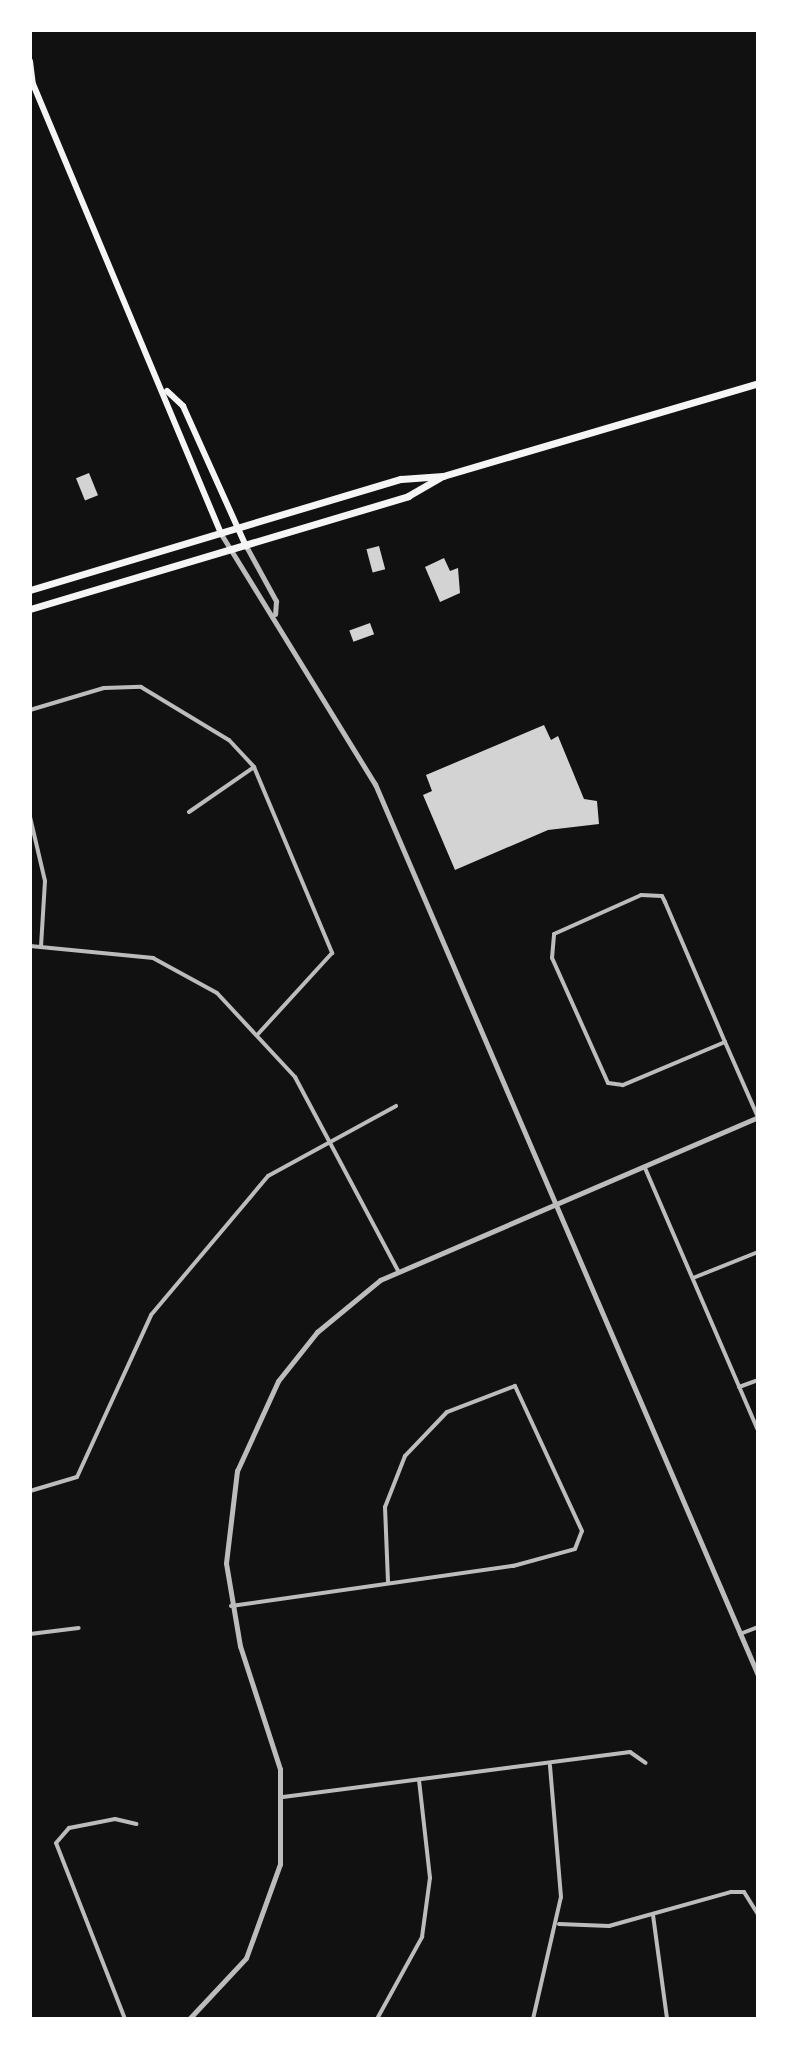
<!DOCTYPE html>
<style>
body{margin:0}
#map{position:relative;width:788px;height:2049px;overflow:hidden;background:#111;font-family:Lato,sans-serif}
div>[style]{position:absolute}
.building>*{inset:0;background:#d3d3d3;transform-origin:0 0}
.minor>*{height:4px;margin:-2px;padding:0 2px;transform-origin:2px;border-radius:2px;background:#bcbcbc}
.tertiary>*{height:5px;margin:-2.5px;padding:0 2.5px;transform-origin:2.5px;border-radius:2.5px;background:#bcbcbc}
.secondary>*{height:6px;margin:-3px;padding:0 3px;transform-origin:3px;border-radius:3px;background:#f5f5f5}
.primary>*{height:7px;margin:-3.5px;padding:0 3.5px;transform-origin:3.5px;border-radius:3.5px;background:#f5f5f5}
span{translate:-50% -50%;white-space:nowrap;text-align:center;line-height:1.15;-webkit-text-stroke:8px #fff;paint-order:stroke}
.frame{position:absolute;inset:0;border:32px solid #fff;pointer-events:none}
</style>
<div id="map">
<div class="building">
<div style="left:89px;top:473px;width:24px;height:14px;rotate:68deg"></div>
<div style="left:379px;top:546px;width:24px;height:13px;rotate:75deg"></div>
<div style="clip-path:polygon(444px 558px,450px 571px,458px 568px,460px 593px,440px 602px,425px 567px)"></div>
<div style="left:370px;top:623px;width:12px;height:22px;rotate:70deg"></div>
<div style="clip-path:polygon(544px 725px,551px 740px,558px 736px,584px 799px,597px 801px,599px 824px,548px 830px,455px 870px,423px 795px,432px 791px,426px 775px)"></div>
</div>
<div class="minor">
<div style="left:30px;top:710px;width:77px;rotate:-16.6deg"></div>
<div style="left:104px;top:688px;width:37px;rotate:-2deg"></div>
<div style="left:141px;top:687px;width:103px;rotate:31.1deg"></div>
<div style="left:229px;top:740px;width:37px;rotate:47deg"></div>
<div style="left:254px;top:767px;width:202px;rotate:67.2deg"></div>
<div style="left:332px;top:953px;width:110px;rotate:132.4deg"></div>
<div style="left:189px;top:812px;width:79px;rotate:-34.7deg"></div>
<div style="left:30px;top:817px;width:66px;rotate:76.8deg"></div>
<div style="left:45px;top:881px;width:66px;rotate:93.5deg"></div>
<div style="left:30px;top:946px;width:124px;rotate:5.6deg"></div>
<div style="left:153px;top:958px;width:73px;rotate:28.7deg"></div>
<div style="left:217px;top:993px;width:115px;rotate:47.1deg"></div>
<div style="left:295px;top:1077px;width:220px;rotate:62deg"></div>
<div style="left:725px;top:1042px;width:111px;rotate:157.1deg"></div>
<div style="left:623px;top:1085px;width:15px;rotate:-172deg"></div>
<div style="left:608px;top:1083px;width:137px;rotate:-114.1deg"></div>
<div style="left:552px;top:958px;width:24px;rotate:-85deg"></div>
<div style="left:554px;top:934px;width:95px;rotate:-24.1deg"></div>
<div style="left:641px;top:895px;width:21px;rotate:3deg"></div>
<div style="left:662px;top:896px;width:7px;rotate:63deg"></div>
<div style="left:665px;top:902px;width:152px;rotate:66.8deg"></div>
<div style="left:725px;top:1042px;width:82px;rotate:66.3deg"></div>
<div style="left:645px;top:1168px;width:286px;rotate:66.7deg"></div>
<div style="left:693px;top:1278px;width:70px;rotate:-21.8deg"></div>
<div style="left:739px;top:1387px;width:20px;rotate:-20deg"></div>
<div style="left:30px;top:1491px;width:49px;rotate:-16.6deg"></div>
<div style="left:77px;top:1477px;width:178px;rotate:-65.4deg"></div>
<div style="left:151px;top:1315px;width:182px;rotate:-49.9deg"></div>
<div style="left:268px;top:1176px;width:146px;rotate:-28.7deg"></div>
<div style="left:231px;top:1606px;width:285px;rotate:-8.1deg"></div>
<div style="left:513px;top:1566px;width:64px;rotate:-15.3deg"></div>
<div style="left:575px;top:1549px;width:19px;rotate:-69deg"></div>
<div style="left:582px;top:1531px;width:160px;rotate:-114.8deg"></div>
<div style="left:515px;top:1386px;width:73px;rotate:159.1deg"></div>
<div style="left:447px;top:1412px;width:61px;rotate:133.7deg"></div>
<div style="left:405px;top:1456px;width:55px;rotate:111.4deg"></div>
<div style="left:385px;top:1507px;width:76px;rotate:87.7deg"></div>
<div style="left:30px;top:1634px;width:49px;rotate:-7deg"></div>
<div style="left:740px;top:1634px;width:19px;rotate:-21deg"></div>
<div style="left:283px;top:1797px;width:350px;rotate:-7.4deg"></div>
<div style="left:630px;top:1752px;width:19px;rotate:35deg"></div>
<div style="left:653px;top:1915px;width:105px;rotate:82.3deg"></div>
<div style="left:559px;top:1924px;width:50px;rotate:2.3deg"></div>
<div style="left:609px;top:1926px;width:127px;rotate:-15.6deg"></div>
<div style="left:731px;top:1892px;width:13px"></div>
<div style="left:744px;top:1892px;width:26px;rotate:58deg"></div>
<div style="left:125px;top:2019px;width:189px;rotate:-111.4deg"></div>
<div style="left:56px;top:1843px;width:20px;rotate:-49deg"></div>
<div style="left:69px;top:1828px;width:47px;rotate:-11.1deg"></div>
<div style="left:115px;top:1819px;width:22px;rotate:13deg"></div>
<div style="left:377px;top:2019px;width:94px;rotate:-61.2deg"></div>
<div style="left:422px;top:1937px;width:60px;rotate:-82.3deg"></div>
<div style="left:430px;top:1878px;width:99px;rotate:-96.4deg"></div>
<div style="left:533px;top:2019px;width:125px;rotate:-77.1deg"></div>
<div style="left:561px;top:1897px;width:132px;rotate:-94.8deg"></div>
</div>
<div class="tertiary">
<div style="left:221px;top:534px;width:294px;rotate:58.4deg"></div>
<div style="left:375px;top:784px;width:970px;rotate:66.74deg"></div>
<div style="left:246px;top:546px;width:63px;rotate:61.4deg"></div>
<div style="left:276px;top:601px;width:13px;rotate:94deg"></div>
<div style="left:189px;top:2019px;width:83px;rotate:-46.9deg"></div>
<div style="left:246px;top:1958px;width:100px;rotate:-70.1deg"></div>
<div style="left:280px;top:1864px;width:95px;rotate:-90deg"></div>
<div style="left:280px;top:1769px;width:129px;rotate:-108deg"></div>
<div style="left:240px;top:1646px;width:84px;rotate:-99.6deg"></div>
<div style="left:226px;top:1563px;width:93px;rotate:-83.2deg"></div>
<div style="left:237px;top:1471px;width:99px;rotate:-65.5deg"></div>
<div style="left:278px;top:1381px;width:63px;rotate:-51.5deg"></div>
<div style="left:317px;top:1332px;width:82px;rotate:-39.5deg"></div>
<div style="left:380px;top:1280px;width:412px;rotate:-23.3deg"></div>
</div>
<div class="secondary">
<div style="left:30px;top:61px;width:23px;rotate:83deg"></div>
<div style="left:33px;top:84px;width:488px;rotate:67.3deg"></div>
<div style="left:167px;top:391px;width:22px;rotate:43deg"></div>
<div style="left:183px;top:406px;width:154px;rotate:65.8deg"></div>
</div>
<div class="primary">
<div style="left:30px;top:590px;width:387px;rotate:-16.7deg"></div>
<div style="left:401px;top:479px;width:42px;rotate:-4.1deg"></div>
<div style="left:443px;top:476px;width:328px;rotate:-16.4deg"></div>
<div style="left:30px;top:609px;width:395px;rotate:-16.6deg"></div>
<div style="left:408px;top:496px;width:38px;rotate:-30deg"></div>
</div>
<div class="frame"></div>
</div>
